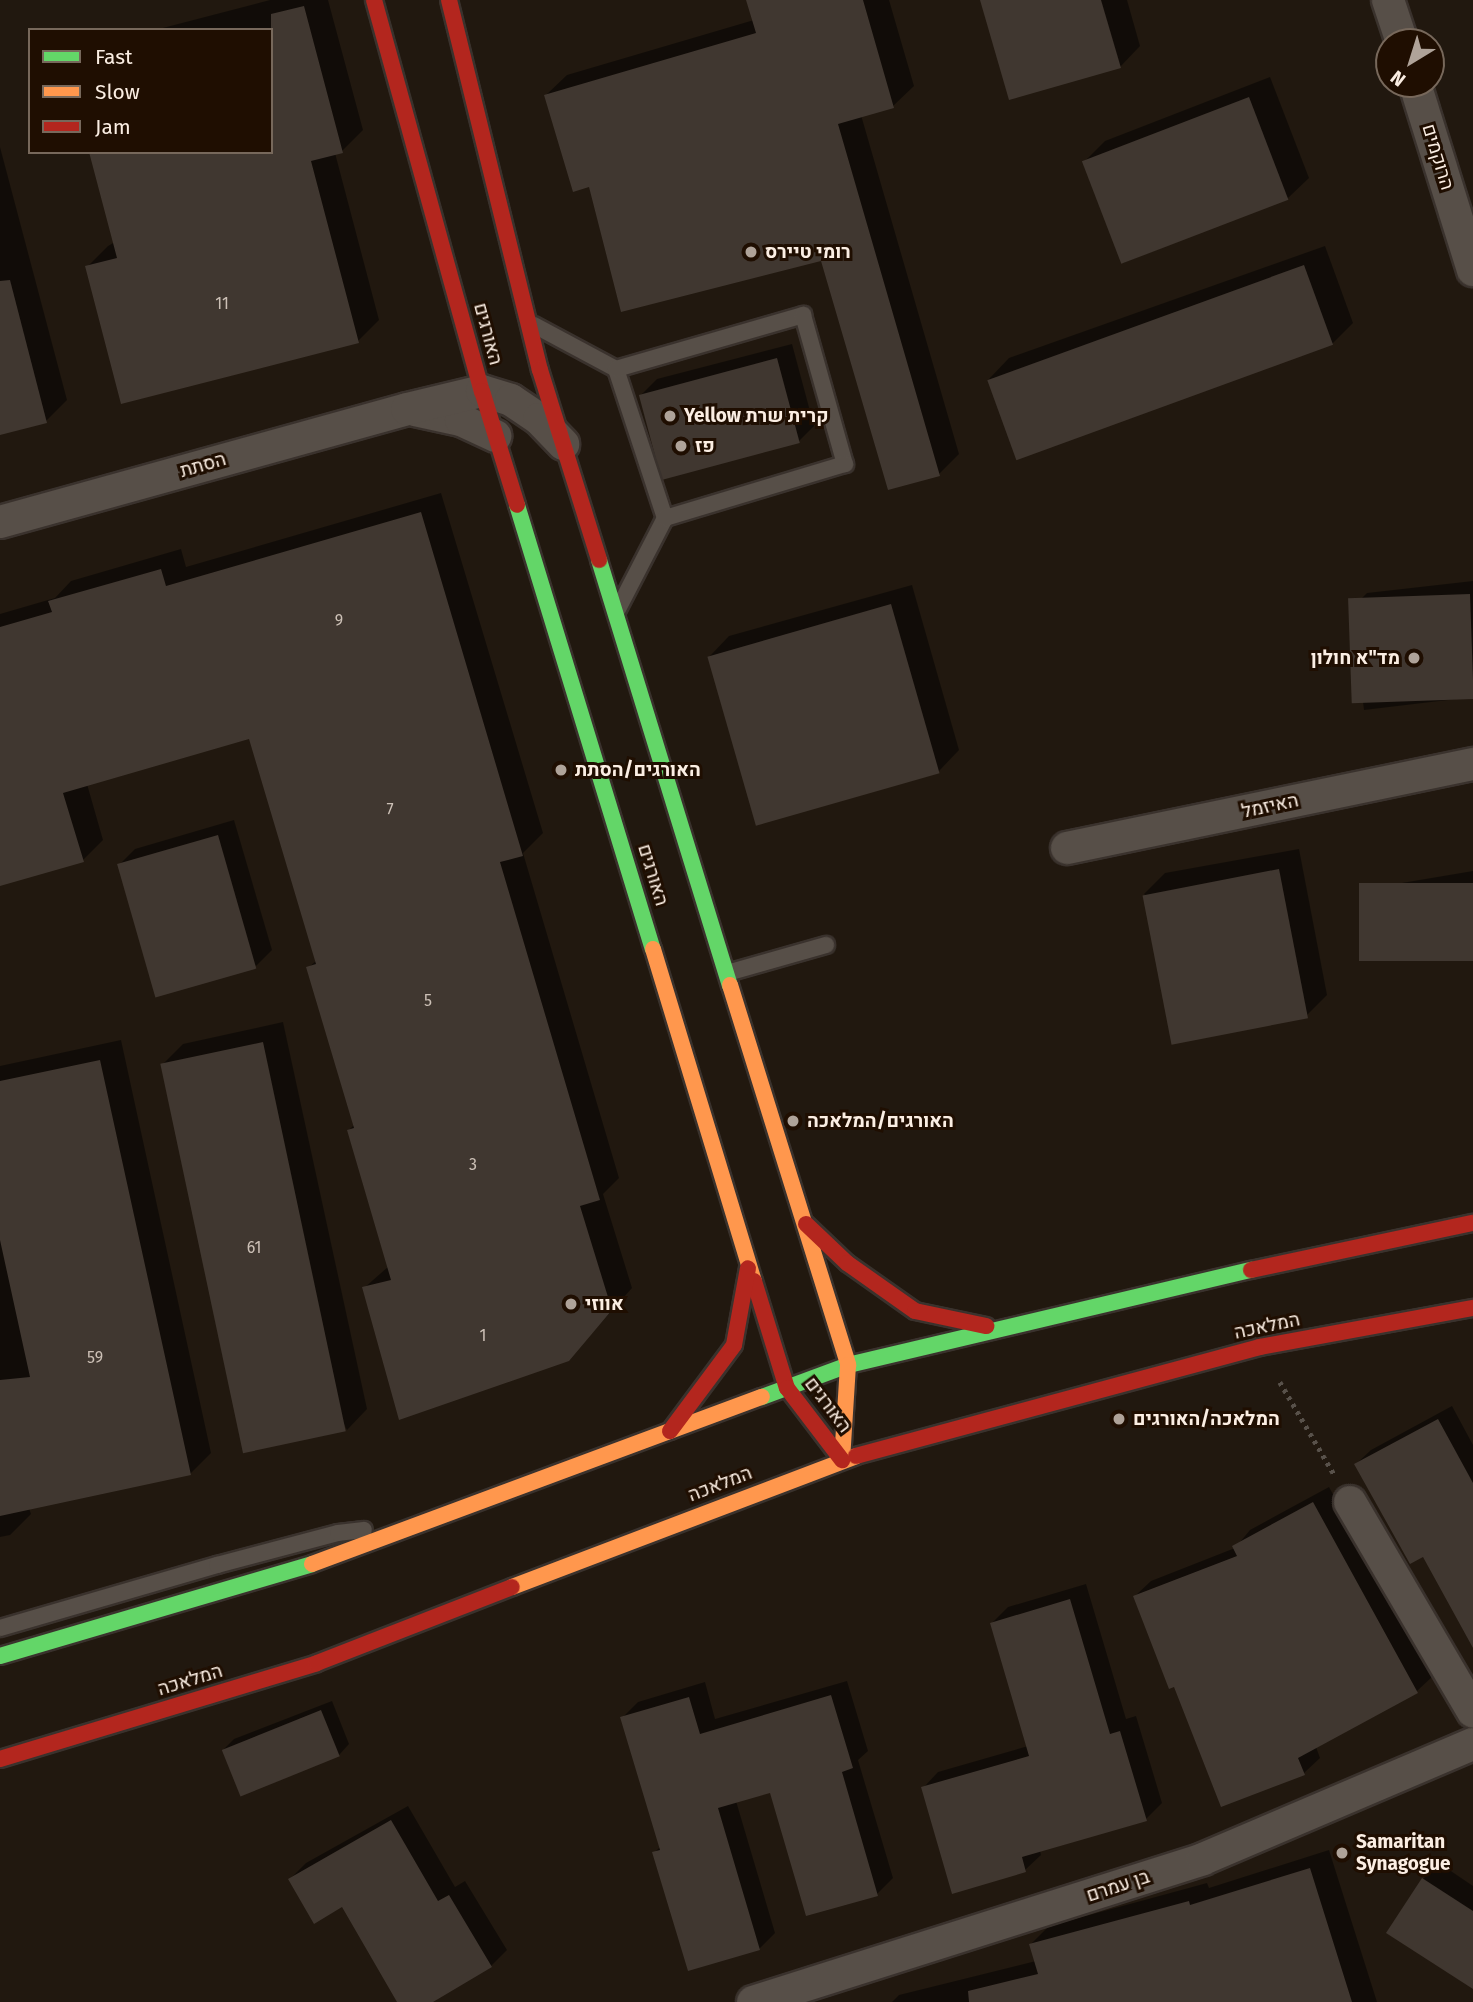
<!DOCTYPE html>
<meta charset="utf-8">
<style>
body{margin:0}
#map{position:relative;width:1473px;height:2002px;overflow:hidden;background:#21180f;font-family:"Fira Sans",Heebo,sans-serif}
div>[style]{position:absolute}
.shadow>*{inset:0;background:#0007}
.building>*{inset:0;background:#403730;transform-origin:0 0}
.path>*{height:4.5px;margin-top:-2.25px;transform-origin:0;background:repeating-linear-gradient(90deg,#58514a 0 3.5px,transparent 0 8.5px)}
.roads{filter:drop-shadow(2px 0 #3a322d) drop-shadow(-2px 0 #3a322d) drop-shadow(0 2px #3a322d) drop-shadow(0 -2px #3a322d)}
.lane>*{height:16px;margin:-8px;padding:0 8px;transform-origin:8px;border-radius:8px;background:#574f48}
.street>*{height:32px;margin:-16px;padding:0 16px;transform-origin:16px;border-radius:16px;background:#574f48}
.fast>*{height:16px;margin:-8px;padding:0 8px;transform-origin:8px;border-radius:8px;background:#63d668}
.slow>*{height:16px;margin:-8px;padding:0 8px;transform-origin:8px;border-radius:8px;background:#ff974d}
.jam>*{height:16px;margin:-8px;padding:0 8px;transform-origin:8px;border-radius:8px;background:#b3261e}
.dots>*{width:19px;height:19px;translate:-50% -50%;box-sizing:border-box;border:4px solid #1f0e01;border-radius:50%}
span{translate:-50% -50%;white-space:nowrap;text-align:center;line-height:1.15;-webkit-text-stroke:6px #1f0e01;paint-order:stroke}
.number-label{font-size:16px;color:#ccc0b6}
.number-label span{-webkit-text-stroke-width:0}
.street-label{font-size:19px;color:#fbeee3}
.poi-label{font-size:19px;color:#fbeee3;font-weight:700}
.left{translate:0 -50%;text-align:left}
.right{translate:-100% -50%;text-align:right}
.legend{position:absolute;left:28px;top:28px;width:245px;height:126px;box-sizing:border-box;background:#1f0e01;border:2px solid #77685b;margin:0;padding:9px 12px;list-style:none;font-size:21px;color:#fbeee3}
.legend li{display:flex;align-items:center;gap:14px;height:35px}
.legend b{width:35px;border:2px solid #77685b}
.north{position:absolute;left:1375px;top:28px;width:70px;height:70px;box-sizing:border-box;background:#1f0e01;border:2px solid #77685b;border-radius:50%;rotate:218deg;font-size:19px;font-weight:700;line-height:28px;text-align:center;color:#fbeee3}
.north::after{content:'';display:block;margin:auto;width:24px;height:32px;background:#afa399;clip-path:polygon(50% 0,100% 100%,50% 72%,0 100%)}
</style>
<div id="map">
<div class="shadow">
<div style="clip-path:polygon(270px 0,328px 0,363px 130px,342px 151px,335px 153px,379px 320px,358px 341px,87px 267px,108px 246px,271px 152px,271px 30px,155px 30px)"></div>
<div style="clip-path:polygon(748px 0,889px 0,914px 86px,893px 106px,861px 115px,959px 454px,939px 474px,822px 259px,591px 185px,546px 95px,567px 75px,754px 20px)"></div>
<div style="clip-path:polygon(982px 0,1127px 0,1140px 46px,1120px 67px)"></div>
<div style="clip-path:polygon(1270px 77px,1309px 178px,1288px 198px,1123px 263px,1084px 162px,1105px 141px)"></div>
<div style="clip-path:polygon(0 147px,67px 400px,46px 421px,0 433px)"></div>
<div style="clip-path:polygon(1325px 246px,1353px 323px,1332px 344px,989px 379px,1009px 358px)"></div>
<div style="clip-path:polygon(792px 344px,814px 426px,798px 442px,641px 395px,657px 379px)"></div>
<div style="clip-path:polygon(441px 493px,543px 833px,523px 853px,619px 1178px,603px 1194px,632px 1288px,568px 1360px,364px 1288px,389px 1266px,349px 1130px,354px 1125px,308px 968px,317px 960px,250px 737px,87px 784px,103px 840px,83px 860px,0 884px,0 614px,55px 598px,71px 581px,181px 549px,186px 567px)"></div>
<div style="clip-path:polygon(1473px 581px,1473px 697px,1364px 710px,1351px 609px,1367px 593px)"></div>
<div style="clip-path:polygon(912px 585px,959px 750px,939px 771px,756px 823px,709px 657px,729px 636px)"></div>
<div style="clip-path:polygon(234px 820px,272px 950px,256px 966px,119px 865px,135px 849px)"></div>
<div style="clip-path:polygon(1299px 849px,1327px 995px,1306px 1016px,1144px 894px,1165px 873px)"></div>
<div style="clip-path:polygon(1473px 871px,1473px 959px,1363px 903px,1378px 887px)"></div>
<div style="clip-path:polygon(283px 1022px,367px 1409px,347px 1430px,162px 1065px,183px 1044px)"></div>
<div style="clip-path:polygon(121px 1040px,211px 1453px,190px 1474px,29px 1508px,31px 1514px,10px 1535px,0 1537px,0 1066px)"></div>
<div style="clip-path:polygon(1452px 1406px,1473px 1445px,1473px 1641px,1423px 1555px,1356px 1464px,1371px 1450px)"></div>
<div style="clip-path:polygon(1329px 1487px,1433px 1676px,1417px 1691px,1316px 1747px,1320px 1758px,1304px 1773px,1175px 1685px,1135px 1596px,1151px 1581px,1235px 1548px,1250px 1530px)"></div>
<div style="clip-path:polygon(1086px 1584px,1126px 1719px,1136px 1716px,1162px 1803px,1146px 1819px,1040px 1850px,1041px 1855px,1025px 1870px,923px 1788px,938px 1772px,1028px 1746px,992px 1623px,1008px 1607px)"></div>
<div style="clip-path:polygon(847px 1681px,868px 1751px,858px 1760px,893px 1878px,877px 1894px,771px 1790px,736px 1801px,775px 1933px,759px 1949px,654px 1853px,661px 1846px,622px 1718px,638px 1702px,705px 1682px,715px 1719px)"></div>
<div style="clip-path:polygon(332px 1701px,349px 1744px,339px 1755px,224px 1749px,234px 1739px)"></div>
<div style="clip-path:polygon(408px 1806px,455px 1887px,465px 1881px,507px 1950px,491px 1966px,429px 2002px,399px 2002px,343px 1905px,290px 1879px,306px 1863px)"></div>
<div style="clip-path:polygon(1329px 1850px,1377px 2002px,892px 2002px,899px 1995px,1036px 1961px,1031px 1944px,1049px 1926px,1207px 1883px,1209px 1888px)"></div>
<div style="clip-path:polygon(1439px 1863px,1473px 1886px,1473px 1978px,1423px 1879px)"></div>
</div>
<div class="building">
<div style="clip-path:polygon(746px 0,863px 0,894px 108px,838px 124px,940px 476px,888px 490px,821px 261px,621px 312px,589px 187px,573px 192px,544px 95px,756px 33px)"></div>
<div style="clip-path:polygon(980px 0,1101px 0,1121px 68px,1009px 100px)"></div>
<div style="clip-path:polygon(304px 6px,343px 153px,311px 161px,359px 343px,121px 404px,85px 266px,117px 258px,89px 152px,271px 152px,271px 14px)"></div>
<div style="left:1249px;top:97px;width:110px;height:179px;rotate:69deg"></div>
<div style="left:1304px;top:265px;width:85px;height:337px;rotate:70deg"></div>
<div style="clip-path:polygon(10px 280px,47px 423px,0 435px,0 281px)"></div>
<div style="left:777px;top:358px;width:88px;height:143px;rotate:75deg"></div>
<div style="clip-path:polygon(421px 512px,523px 856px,500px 862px,600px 1200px,580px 1206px,612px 1310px,569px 1361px,399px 1420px,362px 1287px,391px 1280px,347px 1130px,354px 1128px,306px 967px,316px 964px,249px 739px,63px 793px,84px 862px,0 886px,0 627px,52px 612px,48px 601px,161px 569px,166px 586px)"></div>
<div style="left:1470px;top:594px;width:105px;height:122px;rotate:88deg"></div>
<div style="left:891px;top:604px;width:176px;height:191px;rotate:74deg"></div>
<div style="left:218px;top:835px;width:139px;height:105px;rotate:74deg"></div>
<div style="left:1279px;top:869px;width:152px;height:139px;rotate:79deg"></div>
<div style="left:1473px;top:883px;width:78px;height:114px;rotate:90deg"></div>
<div style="left:263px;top:1042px;width:398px;height:105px;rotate:78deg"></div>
<div style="clip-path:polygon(100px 1060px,191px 1475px,0 1516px,0 1380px,30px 1377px,0 1240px,0 1081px)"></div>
<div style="clip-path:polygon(1438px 1419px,1473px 1483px,1473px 1648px,1423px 1557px,1410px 1564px,1354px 1464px)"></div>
<div style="clip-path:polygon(1313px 1502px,1418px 1693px,1298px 1758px,1305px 1775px,1221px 1807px,1174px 1687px,1169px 1689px,1133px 1596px,1237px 1556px,1232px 1546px)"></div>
<div style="clip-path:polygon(1070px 1599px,1110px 1734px,1120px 1731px,1147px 1821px,1022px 1857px,1026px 1872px,952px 1894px,921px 1787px,1029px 1756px,990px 1623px)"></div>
<div style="clip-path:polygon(831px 1695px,853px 1768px,842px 1772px,878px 1896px,806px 1916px,770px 1793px,718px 1808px,760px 1950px,688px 1971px,652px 1852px,660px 1850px,620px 1717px,689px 1697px,700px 1734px)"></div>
<div style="left:321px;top:1710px;width:50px;height:107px;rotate:68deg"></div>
<div style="clip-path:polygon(391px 1820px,438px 1901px,449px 1895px,492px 1967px,433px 2002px,397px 2002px,342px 1907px,314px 1924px,288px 1879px)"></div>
<div style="clip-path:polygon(1310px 1868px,1352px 2002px,969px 2002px,968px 1991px,1038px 1974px,1029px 1944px,1189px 1901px,1190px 1905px)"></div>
<div style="clip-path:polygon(1422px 1878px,1473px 1911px,1473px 1989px,1386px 1933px)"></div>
</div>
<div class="path">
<div style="left:1280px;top:1382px;width:107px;rotate:59.6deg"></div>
</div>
<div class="roads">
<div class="lane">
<div style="left:534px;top:325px;width:93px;rotate:28.2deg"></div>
<div style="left:616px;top:369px;width:157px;rotate:71.8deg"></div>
<div style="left:665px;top:518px;width:102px;rotate:117.3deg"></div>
<div style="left:616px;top:369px;width:195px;rotate:-16.1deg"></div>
<div style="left:803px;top:315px;width:155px;rotate:74.3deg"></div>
<div style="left:845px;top:464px;width:188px;rotate:163.3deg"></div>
<div style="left:727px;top:973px;width:103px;rotate:-15.8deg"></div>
<div style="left:0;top:1628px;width:226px;rotate:-16.2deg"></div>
<div style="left:217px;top:1565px;width:125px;rotate:-14.8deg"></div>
<div style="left:338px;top:1533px;width:26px;rotate:-7deg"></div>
</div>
<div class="street">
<div style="left:1388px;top:0;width:44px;rotate:71.6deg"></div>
<div style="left:1415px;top:84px;width:195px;rotate:72.7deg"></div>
<div style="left:415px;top:410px;width:47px;rotate:12.3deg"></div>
<div style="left:461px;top:420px;width:38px;rotate:25deg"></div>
<div style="left:0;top:522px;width:422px;rotate:-15.5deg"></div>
<div style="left:407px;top:409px;width:77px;rotate:-13.5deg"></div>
<div style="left:482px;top:391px;width:30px;rotate:17deg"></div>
<div style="left:511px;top:400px;width:34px;rotate:34deg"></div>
<div style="left:539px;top:419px;width:35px;rotate:46deg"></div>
<div style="left:1067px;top:848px;width:415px;rotate:-11.7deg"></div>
<div style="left:1350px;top:1502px;width:243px;rotate:59.6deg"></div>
<div style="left:753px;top:2002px;width:472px;rotate:-17.6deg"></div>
<div style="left:1203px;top:1859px;width:293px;rotate:-23.1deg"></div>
</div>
<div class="fast">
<div style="left:517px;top:505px;width:464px;rotate:73deg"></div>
<div style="left:599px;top:560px;width:445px;rotate:72.9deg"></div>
<div style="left:762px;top:1397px;width:92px;rotate:-20.4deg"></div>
<div style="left:848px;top:1365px;width:414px;rotate:-13.3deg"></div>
<div style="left:0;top:1656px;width:325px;rotate:-16.4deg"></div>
</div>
<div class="slow">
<div style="left:653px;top:949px;width:347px;rotate:73.1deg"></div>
<div style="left:730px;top:985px;width:398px;rotate:72.7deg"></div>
<div style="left:848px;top:1365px;width:95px;rotate:93.6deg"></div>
<div style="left:312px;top:1564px;width:480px;rotate:-20.4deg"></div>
<div style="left:512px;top:1587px;width:368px;rotate:-20.8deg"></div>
</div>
<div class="jam">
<div style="left:374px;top:0;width:406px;rotate:74.6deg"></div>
<div style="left:482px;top:391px;width:119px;rotate:72.9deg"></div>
<div style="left:449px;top:0;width:381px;rotate:76.2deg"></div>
<div style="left:540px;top:370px;width:199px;rotate:72.7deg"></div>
<div style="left:806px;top:1224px;width:57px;rotate:43.6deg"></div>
<div style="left:847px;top:1263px;width:83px;rotate:35.2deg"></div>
<div style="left:915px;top:1311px;width:73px;rotate:11.9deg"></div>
<div style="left:1251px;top:1270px;width:227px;rotate:-12deg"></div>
<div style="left:754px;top:1281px;width:112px;rotate:72.9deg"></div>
<div style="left:787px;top:1388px;width:91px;rotate:52.6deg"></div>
<div style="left:670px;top:1431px;width:107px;rotate:-53.3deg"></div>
<div style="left:734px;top:1345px;width:78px;rotate:-79.7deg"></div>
<div style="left:856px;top:1456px;width:418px;rotate:-15.1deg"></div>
<div style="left:1260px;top:1347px;width:217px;rotate:-10.4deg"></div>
<div style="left:0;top:1759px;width:331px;rotate:-16.8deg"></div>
<div style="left:317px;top:1663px;width:209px;rotate:-21.3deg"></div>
</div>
</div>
<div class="dots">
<div style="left:751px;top:252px;background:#afa399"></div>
<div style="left:670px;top:416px;background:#afa399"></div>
<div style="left:681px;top:446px;background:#afa399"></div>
<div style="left:1414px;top:658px;background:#afa399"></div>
<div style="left:561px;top:770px;background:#afa399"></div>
<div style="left:793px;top:1121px;background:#afa399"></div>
<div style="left:571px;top:1304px;background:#afa399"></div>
<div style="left:1119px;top:1419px;background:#afa399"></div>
<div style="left:1342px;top:1853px;background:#afa399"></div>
</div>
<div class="number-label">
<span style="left:222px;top:304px">11</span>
<span style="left:339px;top:621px">9</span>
<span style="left:390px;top:810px">7</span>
<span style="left:428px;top:1001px">5</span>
<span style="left:473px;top:1165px">3</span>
<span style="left:254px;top:1248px">61</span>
<span style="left:483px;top:1336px">1</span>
<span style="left:95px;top:1358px">59</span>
</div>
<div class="street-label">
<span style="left:1438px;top:157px;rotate:73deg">הרוקמים</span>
<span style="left:488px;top:334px;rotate:75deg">האורגים</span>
<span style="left:203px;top:465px;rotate:-16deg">הסתת</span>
<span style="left:1270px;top:806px;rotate:-12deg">האיזמל</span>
<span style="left:653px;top:875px;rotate:73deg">האורגים</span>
<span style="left:1267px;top:1326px;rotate:-12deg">המלאכה</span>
<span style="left:828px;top:1405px;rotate:53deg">האורגים</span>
<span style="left:720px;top:1484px;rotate:-21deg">המלאכה</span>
<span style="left:190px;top:1680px;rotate:-17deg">המלאכה</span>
<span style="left:1118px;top:1886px;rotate:-18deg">בן עמרם</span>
</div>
<div class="poi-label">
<span class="left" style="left:765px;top:252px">רומי טיירס</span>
<span class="left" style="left:684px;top:416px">Yellow קרית שרת</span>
<span class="left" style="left:695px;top:446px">פז</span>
<span class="right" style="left:1400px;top:658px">מד"א חולון</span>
<span class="left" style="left:575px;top:770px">האורגים/הסתת</span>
<span class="left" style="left:807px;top:1121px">האורגים/המלאכה</span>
<span class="left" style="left:585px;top:1304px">אווזי</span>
<span class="left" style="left:1133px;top:1419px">המלאכה/האורגים</span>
<span class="left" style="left:1356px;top:1853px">Samaritan<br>Synagogue</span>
</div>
<ul class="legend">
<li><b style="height:9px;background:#63d668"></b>Fast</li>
<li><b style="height:9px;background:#ff974d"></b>Slow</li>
<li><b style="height:9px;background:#b3261e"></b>Jam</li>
</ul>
<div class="north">N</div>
</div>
